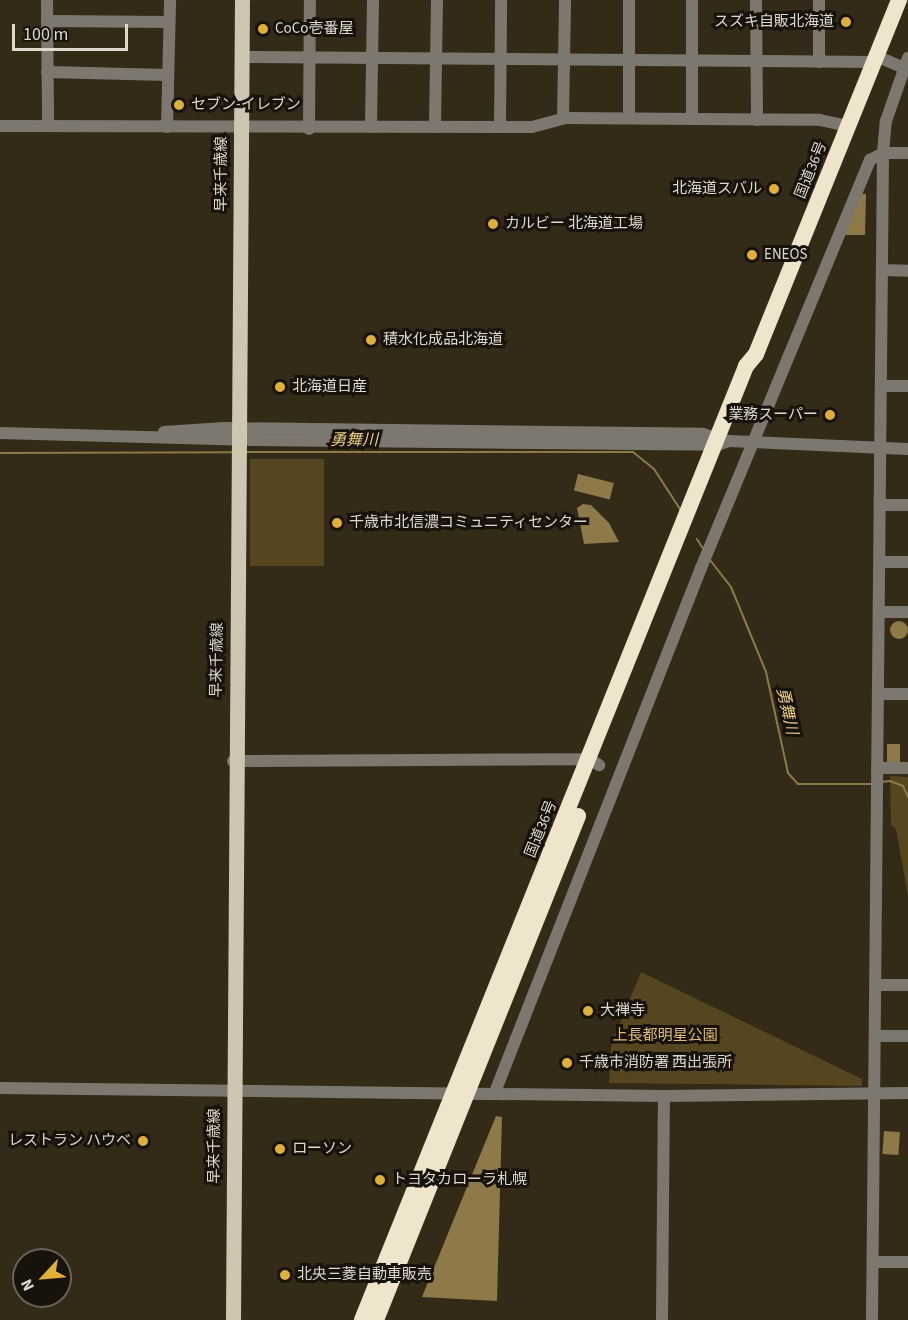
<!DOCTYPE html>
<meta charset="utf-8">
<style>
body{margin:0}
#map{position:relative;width:908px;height:1320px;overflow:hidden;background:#332a17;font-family:"Source Sans 3","Noto Sans JP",sans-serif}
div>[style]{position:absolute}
.green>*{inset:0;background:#554620;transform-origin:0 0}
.water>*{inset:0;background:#8e7948;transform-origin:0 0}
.round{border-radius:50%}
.stream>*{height:2px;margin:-1px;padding:0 1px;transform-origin:1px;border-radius:1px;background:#8e7948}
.minor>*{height:12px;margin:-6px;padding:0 6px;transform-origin:6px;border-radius:6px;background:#7d786f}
.major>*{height:15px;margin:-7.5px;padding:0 7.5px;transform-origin:7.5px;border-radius:7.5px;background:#cfc6b2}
.highway>*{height:16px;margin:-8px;padding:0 8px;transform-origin:8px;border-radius:8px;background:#efe5cd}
.dots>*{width:16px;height:16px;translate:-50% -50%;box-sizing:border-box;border:3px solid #17130b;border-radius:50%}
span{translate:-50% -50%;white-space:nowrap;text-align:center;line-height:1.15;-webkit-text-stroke:6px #17130b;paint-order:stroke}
.poi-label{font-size:15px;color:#ded9cd}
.right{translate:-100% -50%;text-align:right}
.left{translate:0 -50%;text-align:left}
.street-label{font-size:15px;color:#ded9cd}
.park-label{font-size:15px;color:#ddbd70}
.water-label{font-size:16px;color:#eecd81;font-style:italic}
.north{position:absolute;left:12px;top:1248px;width:60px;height:60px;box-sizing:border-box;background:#17130b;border:2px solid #676259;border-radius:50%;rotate:244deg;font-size:16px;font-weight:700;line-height:24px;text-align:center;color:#ded9cd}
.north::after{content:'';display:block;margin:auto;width:21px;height:27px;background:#dfb034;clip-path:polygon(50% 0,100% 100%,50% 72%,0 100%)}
.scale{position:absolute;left:12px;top:24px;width:116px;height:27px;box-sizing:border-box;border:3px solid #ded9cd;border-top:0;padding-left:8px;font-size:18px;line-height:21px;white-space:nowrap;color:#ded9cd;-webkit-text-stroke:4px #17130b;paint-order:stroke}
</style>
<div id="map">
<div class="green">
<div style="left:250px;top:459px;width:74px;height:107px"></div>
<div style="clip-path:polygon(890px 776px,908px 777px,908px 896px,896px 829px,891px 825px)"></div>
<div style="clip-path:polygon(641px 972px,862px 1079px,862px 1086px,609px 1083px,611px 1045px)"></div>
</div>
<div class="water">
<div style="clip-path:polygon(861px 194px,866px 194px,865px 235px,845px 235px)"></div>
<div style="left:578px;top:474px;width:37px;height:17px;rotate:14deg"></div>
<div style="clip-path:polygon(583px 504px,591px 505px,609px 523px,619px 542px,584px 544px,577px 508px)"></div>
<div class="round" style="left:890px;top:621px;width:18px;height:18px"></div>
<div style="left:887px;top:744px;width:13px;height:20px"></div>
<div style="clip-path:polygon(496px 1116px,502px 1117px,497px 1301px,422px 1297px)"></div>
<div style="left:884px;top:1131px;width:16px;height:23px;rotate:4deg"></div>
</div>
<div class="stream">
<div style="left:246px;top:452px;width:387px"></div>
<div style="left:633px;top:452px;width:27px;rotate:39deg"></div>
<div style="left:654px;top:469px;width:48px;rotate:57deg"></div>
<div style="left:0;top:453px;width:234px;rotate:-0.2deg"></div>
<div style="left:697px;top:539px;width:13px;rotate:58deg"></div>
<div style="left:710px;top:560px;width:34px;rotate:52deg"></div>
<div style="left:731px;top:587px;width:92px;rotate:67.6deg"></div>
<div style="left:766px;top:672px;width:103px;rotate:77.7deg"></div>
<div style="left:788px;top:773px;width:15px;rotate:48deg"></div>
<div style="left:798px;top:784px;width:74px"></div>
<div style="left:880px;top:782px;width:10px;rotate:-6deg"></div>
<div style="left:890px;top:781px;width:14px;rotate:21deg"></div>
<div style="left:903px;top:786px;width:12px;rotate:66deg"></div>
</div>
<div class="minor">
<div style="left:47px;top:0;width:126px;rotate:89.5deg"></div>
<div style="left:756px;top:0;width:120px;rotate:89.5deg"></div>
<div style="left:47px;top:21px;width:122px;rotate:0.5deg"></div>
<div style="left:876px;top:56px;width:30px;rotate:23deg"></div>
<div style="left:241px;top:57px;width:632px;rotate:0.45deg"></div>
<div style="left:819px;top:62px;width:62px;rotate:-90deg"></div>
<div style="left:47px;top:72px;width:121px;rotate:1.4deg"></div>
<div style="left:563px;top:118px;width:118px;rotate:-89deg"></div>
<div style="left:629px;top:118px;width:118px;rotate:-90deg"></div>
<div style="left:692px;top:119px;width:119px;rotate:-90deg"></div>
<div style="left:0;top:126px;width:532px;rotate:0.11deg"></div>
<div style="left:532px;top:127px;width:34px;rotate:-15deg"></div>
<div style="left:565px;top:118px;width:255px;rotate:0.4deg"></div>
<div style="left:820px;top:120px;width:29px;rotate:12deg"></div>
<div style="left:167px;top:127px;width:127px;rotate:-88.6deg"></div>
<div style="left:371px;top:127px;width:127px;rotate:-89.1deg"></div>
<div style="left:435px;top:127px;width:127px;rotate:-89.1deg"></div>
<div style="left:500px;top:127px;width:127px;rotate:-89.5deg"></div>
<div style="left:309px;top:129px;width:129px;rotate:-89.6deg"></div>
<div style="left:883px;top:270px;width:25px;rotate:2deg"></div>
<div style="left:882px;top:386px;width:26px"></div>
<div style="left:164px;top:432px;width:60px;rotate:-3.8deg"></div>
<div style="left:224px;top:428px;width:479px;rotate:0.7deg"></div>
<div style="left:703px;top:434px;width:23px;rotate:15deg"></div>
<div style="left:0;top:433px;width:254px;rotate:1.6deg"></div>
<div style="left:254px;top:440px;width:463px;rotate:0.6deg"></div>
<div style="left:717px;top:445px;width:13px;rotate:-18deg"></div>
<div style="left:729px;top:441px;width:179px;rotate:2.6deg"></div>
<div style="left:881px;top:505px;width:27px"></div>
<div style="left:881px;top:562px;width:27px"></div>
<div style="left:880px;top:612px;width:28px"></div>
<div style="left:878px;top:694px;width:30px"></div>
<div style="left:233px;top:761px;width:356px;rotate:-0.3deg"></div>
<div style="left:589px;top:759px;width:12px;rotate:31deg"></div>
<div style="left:877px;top:768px;width:31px"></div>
<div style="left:876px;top:985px;width:32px"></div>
<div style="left:876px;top:1036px;width:32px"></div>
<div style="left:0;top:1088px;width:664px;rotate:0.69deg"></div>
<div style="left:664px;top:1096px;width:244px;rotate:-0.7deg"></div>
<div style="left:495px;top:1092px;width:563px;rotate:-68.54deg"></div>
<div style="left:701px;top:568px;width:442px;rotate:-67.5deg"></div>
<div style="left:870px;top:160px;width:15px;rotate:-28deg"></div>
<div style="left:883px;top:153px;width:25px"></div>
<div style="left:873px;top:1262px;width:35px"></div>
<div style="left:662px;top:1320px;width:224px;rotate:-89.5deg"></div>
<div style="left:872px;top:1320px;width:1167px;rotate:-89.46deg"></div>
<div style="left:883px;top:153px;width:32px;rotate:-85deg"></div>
<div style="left:886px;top:121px;width:67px;rotate:-70.8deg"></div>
</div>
<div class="major">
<div style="left:233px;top:1320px;width:1320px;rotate:-89.61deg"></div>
</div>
<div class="highway">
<div style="left:362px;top:1320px;width:1028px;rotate:-68.07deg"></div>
<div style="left:746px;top:366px;width:16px;rotate:-50deg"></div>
<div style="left:756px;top:354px;width:382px;rotate:-68deg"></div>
<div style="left:376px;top:1320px;width:543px;rotate:-68.16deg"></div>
</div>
<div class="dots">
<div style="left:846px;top:22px;background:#dfb034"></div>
<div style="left:263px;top:29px;background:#dfb034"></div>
<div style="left:179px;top:105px;background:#dfb034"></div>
<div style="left:774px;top:189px;background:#dfb034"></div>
<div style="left:493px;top:224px;background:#dfb034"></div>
<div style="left:752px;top:255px;background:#dfb034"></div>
<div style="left:371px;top:340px;background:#dfb034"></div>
<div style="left:280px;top:387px;background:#dfb034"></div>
<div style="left:830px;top:415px;background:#dfb034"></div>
<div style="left:337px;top:523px;background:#dfb034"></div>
<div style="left:588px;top:1011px;background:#dfb034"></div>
<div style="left:567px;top:1063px;background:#dfb034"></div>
<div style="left:143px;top:1141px;background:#dfb034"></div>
<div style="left:280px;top:1149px;background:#dfb034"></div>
<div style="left:380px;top:1180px;background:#dfb034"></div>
<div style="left:285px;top:1275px;background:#dfb034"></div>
</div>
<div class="poi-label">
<span class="right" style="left:834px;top:22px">スズキ自販北海道</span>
<span class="left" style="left:275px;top:29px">CoCo壱番屋</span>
<span class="left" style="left:191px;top:105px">セブン-イレブン</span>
<span class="right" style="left:762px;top:189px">北海道スバル</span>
<span class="left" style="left:505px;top:224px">カルビー 北海道工場</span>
<span class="left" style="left:764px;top:255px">ENEOS</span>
<span class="left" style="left:383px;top:340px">積水化成品北海道</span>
<span class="left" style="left:292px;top:387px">北海道日産</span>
<span class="right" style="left:818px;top:415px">業務スーパー</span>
<span class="left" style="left:349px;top:523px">千歳市北信濃コミュニティセンター</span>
<span class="left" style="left:600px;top:1011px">大禅寺</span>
<span class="left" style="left:579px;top:1063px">千歳市消防署 西出張所</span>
<span class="right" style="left:131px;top:1141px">レストラン ハウベ</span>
<span class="left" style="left:292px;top:1149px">ローソン</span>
<span class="left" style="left:392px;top:1180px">トヨタカローラ札幌</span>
<span class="left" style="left:297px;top:1275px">北央三菱自動車販売</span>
</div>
<div class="street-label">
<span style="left:811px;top:170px;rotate:-68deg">国道36号</span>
<span style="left:222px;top:174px;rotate:-90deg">早来千歳線</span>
<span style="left:217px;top:660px;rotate:-89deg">早来千歳線</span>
<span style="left:541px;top:829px;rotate:-68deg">国道36号</span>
<span style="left:215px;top:1146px;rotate:-90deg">早来千歳線</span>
</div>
<div class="park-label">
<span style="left:665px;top:1036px">上長都明星公園</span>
</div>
<div class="water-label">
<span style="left:354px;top:440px">勇舞川</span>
<span style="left:787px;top:711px;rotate:77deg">勇舞川</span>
</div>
<div class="north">N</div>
<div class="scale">100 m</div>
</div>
